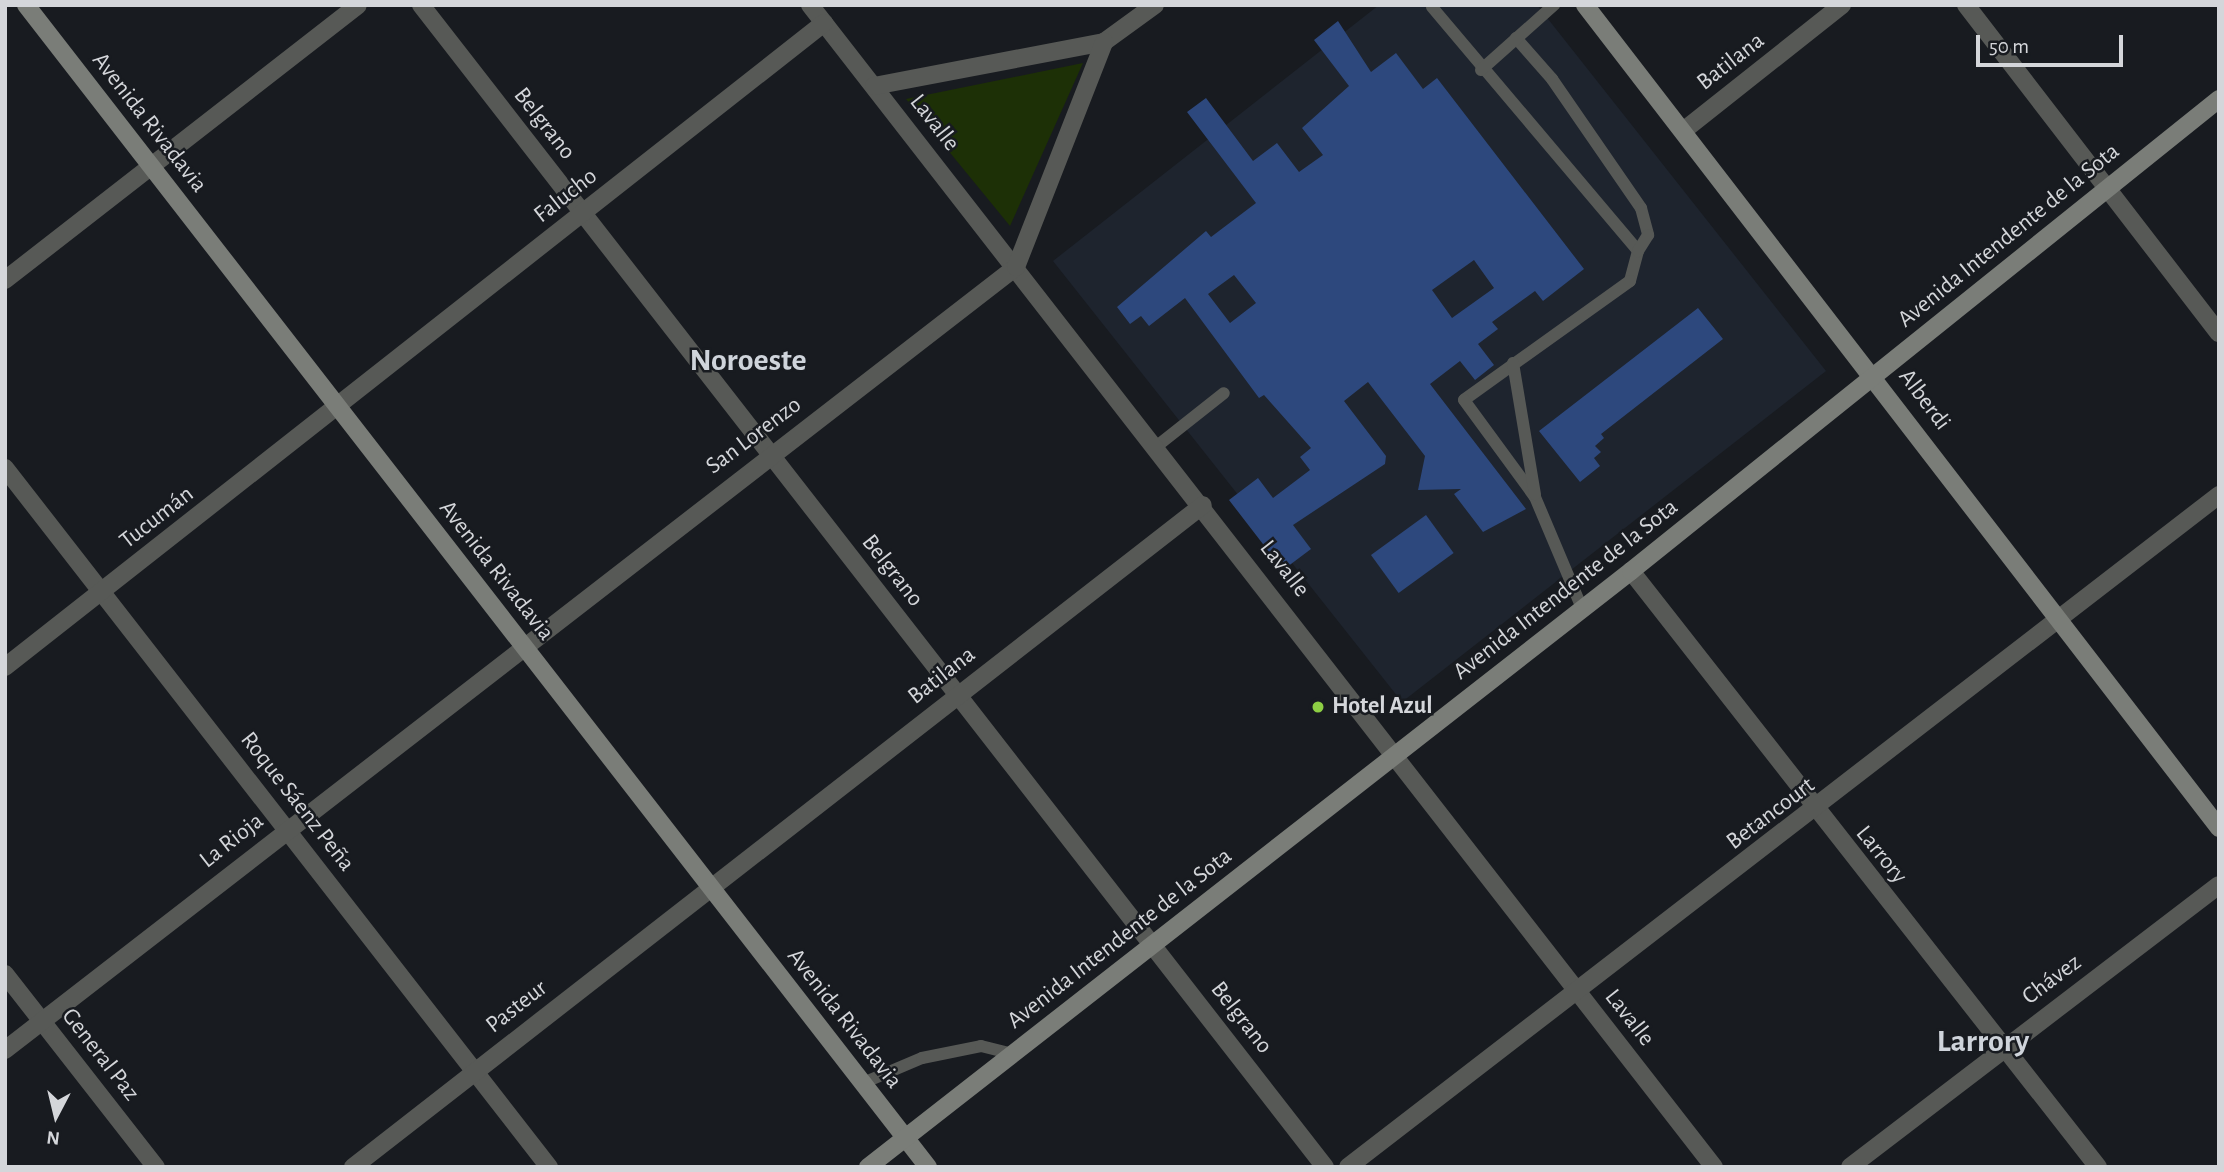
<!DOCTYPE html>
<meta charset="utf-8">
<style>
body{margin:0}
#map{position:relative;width:2224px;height:1172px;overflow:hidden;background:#181b20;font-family:"Alegreya Sans",sans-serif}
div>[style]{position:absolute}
.built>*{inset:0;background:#1e242e}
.green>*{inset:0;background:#1d3006}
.building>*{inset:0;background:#2d487d;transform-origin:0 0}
.lane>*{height:12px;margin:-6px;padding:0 6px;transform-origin:6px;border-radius:6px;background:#575956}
.street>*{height:18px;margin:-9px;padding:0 9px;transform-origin:9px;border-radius:9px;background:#575956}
.secondary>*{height:18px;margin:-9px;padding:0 9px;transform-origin:9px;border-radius:9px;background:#7a7d78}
.dots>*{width:19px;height:19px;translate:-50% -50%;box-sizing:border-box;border:4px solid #181b20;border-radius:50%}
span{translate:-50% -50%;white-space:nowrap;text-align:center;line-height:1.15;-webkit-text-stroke:5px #181b20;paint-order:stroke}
.street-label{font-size:24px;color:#d4d6da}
.poi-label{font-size:24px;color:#d4d6da;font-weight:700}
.left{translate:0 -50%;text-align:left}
.district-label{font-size:32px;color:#cfd4db;font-weight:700}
.frame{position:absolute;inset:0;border:7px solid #d4d6da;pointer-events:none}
.north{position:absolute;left:21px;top:1081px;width:70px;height:70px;-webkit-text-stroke:5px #181b20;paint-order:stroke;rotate:187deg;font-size:19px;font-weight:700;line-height:28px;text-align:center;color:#d4d6da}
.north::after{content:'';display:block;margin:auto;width:24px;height:32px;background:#d4d6da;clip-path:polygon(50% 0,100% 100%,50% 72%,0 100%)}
.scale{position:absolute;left:1976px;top:35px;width:147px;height:32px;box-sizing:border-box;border:4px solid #d4d6da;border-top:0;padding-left:9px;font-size:21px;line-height:24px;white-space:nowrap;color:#d4d6da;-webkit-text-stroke:5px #181b20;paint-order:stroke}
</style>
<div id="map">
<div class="built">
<div style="clip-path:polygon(1379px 5px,1537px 5px,1826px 371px,1402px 702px,1053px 261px)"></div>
</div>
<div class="green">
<div style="clip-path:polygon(1083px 63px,1010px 226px,906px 99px)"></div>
</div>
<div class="building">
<div style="clip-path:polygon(evenodd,1338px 21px,1371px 72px,1396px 53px,1423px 89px,1437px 78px,1584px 269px,1543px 301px,1535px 291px,1492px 322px,1498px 329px,1478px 344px,1494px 365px,1475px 380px,1460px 361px,1430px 384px,1526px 509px,1483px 532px,1454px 494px,1461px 489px,1418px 490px,1425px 456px,1368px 382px,1344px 401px,1386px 456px,1385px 464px,1293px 525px,1311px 549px,1283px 570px,1229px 500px,1258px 478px,1273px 498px,1310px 470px,1300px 457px,1311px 448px,1264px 395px,1259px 398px,1185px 298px,1149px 326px,1141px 316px,1130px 324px,1117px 307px,1206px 231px,1211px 237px,1256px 203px,1187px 112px,1206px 98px,1253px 161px,1277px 143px,1299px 172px,1323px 155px,1302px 128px,1349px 86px,1314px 40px,1338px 21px,1474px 260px,1494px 288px,1452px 318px,1432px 290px,1474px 260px,1338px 21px,1234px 275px,1256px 303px,1230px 323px,1208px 294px,1234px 275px)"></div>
<div style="clip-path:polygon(1698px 308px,1723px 339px,1601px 434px,1604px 438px,1595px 446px,1601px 452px,1594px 458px,1600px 466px,1580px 482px,1539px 431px)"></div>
<div style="left:1426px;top:515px;width:47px;height:68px;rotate:54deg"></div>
</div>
<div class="lane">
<div style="left:1432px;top:7px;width:319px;rotate:49.8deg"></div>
<div style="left:1638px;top:251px;width:31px;rotate:105deg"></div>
<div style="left:1630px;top:281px;width:204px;rotate:144.4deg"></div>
<div style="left:1464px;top:400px;width:120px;rotate:53.8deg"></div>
<div style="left:1535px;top:497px;width:121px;rotate:67.1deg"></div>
<div style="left:1516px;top:38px;width:55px;rotate:48.7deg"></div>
<div style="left:1552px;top:79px;width:157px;rotate:55.4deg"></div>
<div style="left:1641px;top:208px;width:28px;rotate:75deg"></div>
<div style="left:1648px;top:235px;width:19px;rotate:122deg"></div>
<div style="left:1481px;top:70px;width:98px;rotate:-41.7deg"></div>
<div style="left:1513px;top:363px;width:133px;rotate:80.5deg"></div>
<div style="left:1157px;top:446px;width:85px;rotate:-38.3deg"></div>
<div style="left:863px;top:1083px;width:64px;rotate:-23deg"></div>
<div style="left:922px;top:1058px;width:60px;rotate:-11.5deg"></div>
<div style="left:981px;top:1046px;width:33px;rotate:14deg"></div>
</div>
<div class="street">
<div style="left:421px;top:5px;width:1472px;rotate:52.12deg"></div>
<div style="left:810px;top:5px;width:1472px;rotate:52.12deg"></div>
<div style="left:1966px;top:5px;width:414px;rotate:52.4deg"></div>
<div style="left:874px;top:86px;width:234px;rotate:-10.8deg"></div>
<div style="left:1104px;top:42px;width:63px;rotate:-36deg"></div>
<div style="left:1683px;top:131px;width:203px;rotate:-38.4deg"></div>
<div style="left:5px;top:280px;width:447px;rotate:-37.9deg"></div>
<div style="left:5px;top:468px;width:886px;rotate:52.11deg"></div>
<div style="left:1631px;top:571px;width:757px;rotate:51.92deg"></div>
<div style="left:5px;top:667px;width:1042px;rotate:-38.18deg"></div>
<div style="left:5px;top:974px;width:245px;rotate:52deg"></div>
<div style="left:5px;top:1050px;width:1279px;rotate:-37.76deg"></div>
<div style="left:1016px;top:267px;width:242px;rotate:-68.6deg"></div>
<div style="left:353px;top:1167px;width:1077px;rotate:-37.91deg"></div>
<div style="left:1348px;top:1167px;width:1100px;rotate:-37.65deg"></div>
<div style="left:1850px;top:1167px;width:464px;rotate:-37.4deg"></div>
</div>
<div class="secondary">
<div style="left:26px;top:5px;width:1471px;rotate:52.18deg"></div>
<div style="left:1585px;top:5px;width:1039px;rotate:52.39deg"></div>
<div style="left:868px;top:1167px;width:968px;rotate:-37.99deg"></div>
<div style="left:1631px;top:571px;width:754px;rotate:-38.75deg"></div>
</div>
<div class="dots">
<div style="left:1318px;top:707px;background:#8dce44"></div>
</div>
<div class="street-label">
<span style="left:1731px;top:62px;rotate:-38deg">Batilana</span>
<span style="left:149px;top:123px;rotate:52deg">Avenida Rivadavia</span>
<span style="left:934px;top:123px;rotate:52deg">Lavalle</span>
<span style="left:544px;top:124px;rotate:52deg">Belgrano</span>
<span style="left:566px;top:196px;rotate:-38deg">Falucho</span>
<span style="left:2009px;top:236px;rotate:-39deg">Avenida Intendente de la Sota</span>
<span style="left:1924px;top:400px;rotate:53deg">Alberdi</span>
<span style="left:754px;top:436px;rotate:-37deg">San Lorenzo</span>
<span style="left:157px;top:518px;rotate:-38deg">Tucumán</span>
<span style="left:1284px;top:569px;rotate:52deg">Lavalle</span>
<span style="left:496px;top:571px;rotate:52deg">Avenida Rivadavia</span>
<span style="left:892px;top:571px;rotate:52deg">Belgrano</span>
<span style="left:1566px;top:590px;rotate:-38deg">Avenida Intendente de la Sota</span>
<span style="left:942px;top:676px;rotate:-38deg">Batilana</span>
<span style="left:297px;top:802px;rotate:52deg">Roque Sáenz Peña</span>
<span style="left:1771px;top:814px;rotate:-37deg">Betancourt</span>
<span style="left:232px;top:841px;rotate:-38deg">La Rioja</span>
<span style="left:1881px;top:855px;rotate:51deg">Larrory</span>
<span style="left:1120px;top:939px;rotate:-38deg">Avenida Intendente de la Sota</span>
<span style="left:2052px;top:980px;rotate:-37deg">Chávez</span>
<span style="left:517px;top:1007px;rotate:-38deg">Pasteur</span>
<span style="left:1241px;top:1018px;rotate:52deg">Belgrano</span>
<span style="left:1629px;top:1018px;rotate:52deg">Lavalle</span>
<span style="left:844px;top:1019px;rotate:52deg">Avenida Rivadavia</span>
<span style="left:100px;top:1055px;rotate:52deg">General Paz</span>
</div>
<div class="poi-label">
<span class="left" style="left:1332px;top:707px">Hotel Azul</span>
</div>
<div class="district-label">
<span style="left:748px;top:360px">Noroeste</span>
<span style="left:1983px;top:1041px">Larrory</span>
</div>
<div class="frame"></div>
<div class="north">N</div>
<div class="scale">50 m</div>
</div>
